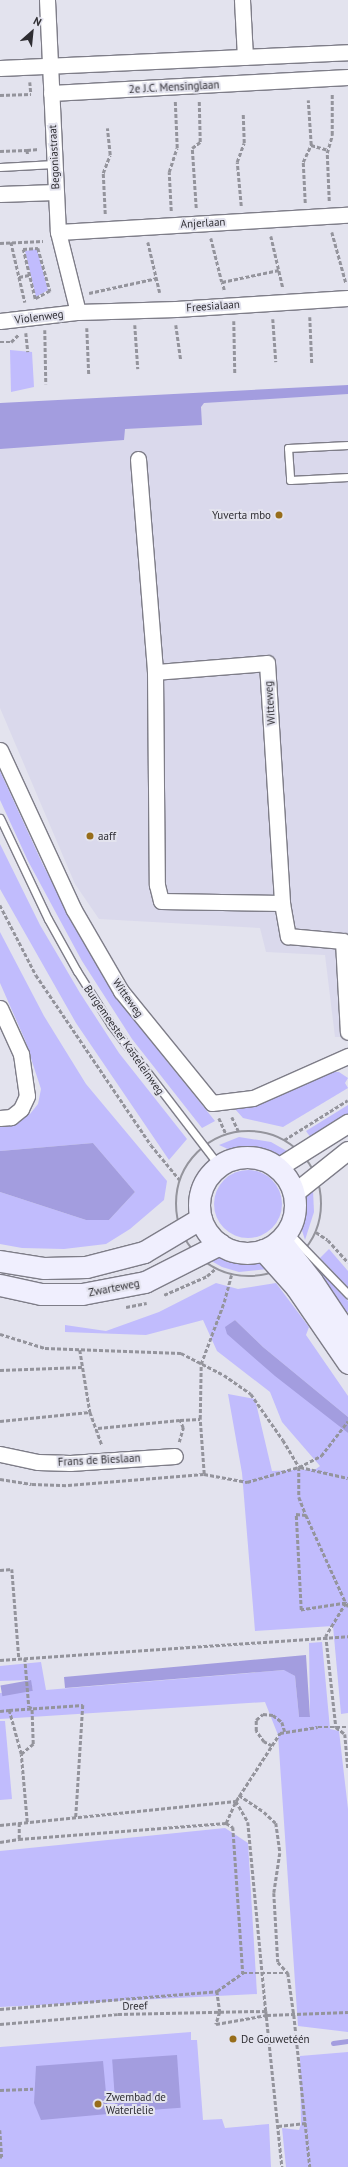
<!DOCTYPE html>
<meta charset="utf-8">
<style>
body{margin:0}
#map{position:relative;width:348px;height:2167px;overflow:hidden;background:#e3e3ee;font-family:"PT Sans",sans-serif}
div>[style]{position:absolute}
.built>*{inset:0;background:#dad9ec}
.green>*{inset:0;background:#c1bcfd}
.round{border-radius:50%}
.water>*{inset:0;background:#a39ddf;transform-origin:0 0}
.stream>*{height:5px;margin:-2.5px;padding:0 2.5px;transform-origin:2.5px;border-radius:2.5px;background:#a39ddf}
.path>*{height:2.5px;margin-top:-1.25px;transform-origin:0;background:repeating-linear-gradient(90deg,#94949c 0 4px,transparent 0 6px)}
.path>.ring{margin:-1.25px;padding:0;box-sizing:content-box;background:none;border:2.5px solid #94949c;border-radius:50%}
.roads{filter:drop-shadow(1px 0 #7e7d88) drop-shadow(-1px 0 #7e7d88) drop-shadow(0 1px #7e7d88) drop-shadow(0 -1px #7e7d88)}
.service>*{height:7px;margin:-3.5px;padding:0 3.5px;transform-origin:3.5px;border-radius:3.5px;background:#fff}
.minor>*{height:15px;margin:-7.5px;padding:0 7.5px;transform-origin:7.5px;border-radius:7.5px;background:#fff}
.tertiary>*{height:18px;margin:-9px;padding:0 9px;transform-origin:9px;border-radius:9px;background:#fff}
.secondary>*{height:21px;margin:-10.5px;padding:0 10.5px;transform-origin:10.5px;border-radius:10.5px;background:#f0effe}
.secondary>.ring{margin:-10.5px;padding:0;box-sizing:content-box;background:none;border:21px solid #f0effe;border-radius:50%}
.dots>*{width:11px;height:11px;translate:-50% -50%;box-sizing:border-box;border:2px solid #e3e3ee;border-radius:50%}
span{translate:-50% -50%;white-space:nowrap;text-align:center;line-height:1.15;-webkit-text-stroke:4px #e3e3ee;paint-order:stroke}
.street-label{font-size:11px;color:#2e2d32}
.poi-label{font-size:11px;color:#2e2d32}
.right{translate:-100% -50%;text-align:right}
.left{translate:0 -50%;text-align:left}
.north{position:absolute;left:12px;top:12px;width:40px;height:40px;-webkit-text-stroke:3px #e3e3ee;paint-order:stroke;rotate:27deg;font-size:11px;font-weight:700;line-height:16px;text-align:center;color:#2e2d32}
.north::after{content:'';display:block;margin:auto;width:14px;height:18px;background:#2e2d32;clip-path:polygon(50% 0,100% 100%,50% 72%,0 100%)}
</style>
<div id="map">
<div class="built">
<div style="clip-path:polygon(348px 388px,348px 1037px,335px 1037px,325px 955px,266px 952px,260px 928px,99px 919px,75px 884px,0 708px,0 414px)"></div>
</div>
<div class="green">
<div style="clip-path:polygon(37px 249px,48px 290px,36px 297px,25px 251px)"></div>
<div style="clip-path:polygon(10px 350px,32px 352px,34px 387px,11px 392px)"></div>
<div style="clip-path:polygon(0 771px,43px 865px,92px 957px,116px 997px,145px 1034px,215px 1121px,202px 1128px,132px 1039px,82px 961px,28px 861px,0 800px)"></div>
<div style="clip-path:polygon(0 844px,40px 925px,80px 993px,119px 1053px,187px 1139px,169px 1160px,76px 1023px,0 889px)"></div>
<div style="clip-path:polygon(0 932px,44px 1016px,86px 1084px,167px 1181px,164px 1200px,130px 1229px,106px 1244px,64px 1249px,22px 1248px,0 1244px,0 1192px,86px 1220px,109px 1220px,135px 1192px,93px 1143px,0 1151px,0 1121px,30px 1114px,38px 1104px,41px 1089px,25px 1040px,0 983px)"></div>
<div style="clip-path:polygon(331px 1072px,339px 1072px,348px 1078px,345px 1083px,348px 1088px,283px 1127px,243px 1118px,235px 1109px,236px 1105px,255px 1104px)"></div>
<div style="clip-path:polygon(348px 1105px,348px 1119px,313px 1141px,306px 1131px)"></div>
<div style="clip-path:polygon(239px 1137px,271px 1142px,292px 1154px,278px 1157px,259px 1151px,230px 1150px,219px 1145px)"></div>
<div class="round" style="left:214px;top:1170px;width:68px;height:68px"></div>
<div style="clip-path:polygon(311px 1189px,313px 1190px,314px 1212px,305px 1240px,300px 1224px,305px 1197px)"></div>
<div style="clip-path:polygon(329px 1249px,348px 1271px,348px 1287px,320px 1258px)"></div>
<div style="clip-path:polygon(221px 1253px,262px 1261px,267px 1269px,239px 1272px,222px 1267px,206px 1258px)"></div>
<div style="clip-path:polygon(313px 1264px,348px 1301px,348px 1312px,338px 1309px,309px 1268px)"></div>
<div style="clip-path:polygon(216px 1283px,238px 1289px,276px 1283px,309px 1327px,306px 1335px,348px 1396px,348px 1417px,263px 1347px,235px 1320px,226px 1327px,348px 1433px,348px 1713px,341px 1714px,333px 1626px,255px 1631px,242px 1473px,228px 1394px,255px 1399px,272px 1471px,316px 1469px,320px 1466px,282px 1422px,270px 1392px,217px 1351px,203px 1320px,146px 1335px,65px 1332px,65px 1325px,106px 1331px,159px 1312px)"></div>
<div style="clip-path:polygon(322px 1642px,330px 1729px,339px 1731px,348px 1809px,348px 2032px,298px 2026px,278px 1735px,265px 1702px,0 1719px,0 1693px,33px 1690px,30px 1680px,0 1681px,0 1666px,41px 1662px,46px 1690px,285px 1670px,295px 1676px,299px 1717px,310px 1717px,309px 1643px)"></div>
<div style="clip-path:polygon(0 1721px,5px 1721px,12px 1799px,0 1800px)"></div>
<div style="clip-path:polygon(225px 1828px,248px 1843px,257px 1994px,0 2007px,0 1851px)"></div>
<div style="clip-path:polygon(191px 2032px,191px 2040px,197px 2040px,203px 2120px,222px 2119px,225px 2128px,269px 2124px,271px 2167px,0 2167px,0 2047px)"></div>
<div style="clip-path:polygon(348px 2052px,348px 2167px,286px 2167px,282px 2128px,299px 2130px,301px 2124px,300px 2056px)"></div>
</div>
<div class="water">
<div style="clip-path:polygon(348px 385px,348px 394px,204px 403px,201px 407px,202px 425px,125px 429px,124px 440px,0 449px,0 403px)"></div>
<div style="clip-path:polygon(93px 1143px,135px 1192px,109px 1220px,86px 1220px,0 1192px,0 1151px)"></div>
<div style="clip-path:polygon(235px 1320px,263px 1347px,348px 1417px,348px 1433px,275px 1376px,227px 1334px,225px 1327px)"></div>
<div style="clip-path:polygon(306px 1655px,310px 1717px,299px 1717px,295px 1676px,284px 1670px,65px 1688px,64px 1677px)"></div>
<div style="left:31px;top:1680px;width:11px;height:31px;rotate:80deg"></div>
<div style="left:177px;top:2055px;width:53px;height:65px;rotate:86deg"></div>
<div style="clip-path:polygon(103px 2061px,108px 2114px,41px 2120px,34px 2103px,36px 2066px)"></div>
</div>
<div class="stream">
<div style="left:333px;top:2043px;width:15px;rotate:-8deg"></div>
</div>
<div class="path">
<div style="left:30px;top:82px;width:12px;rotate:85deg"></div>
<div style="left:0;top:95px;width:31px;rotate:-2deg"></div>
<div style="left:311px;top:145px;width:18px;rotate:16deg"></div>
<div style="left:27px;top:150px;width:12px;rotate:-5deg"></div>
<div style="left:0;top:151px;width:27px;rotate:-2deg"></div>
<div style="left:27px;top:150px;width:5px;rotate:79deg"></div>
<div style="left:329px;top:201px;width:48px;rotate:-92.4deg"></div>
<div style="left:327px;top:153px;width:19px;rotate:-74deg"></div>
<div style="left:332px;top:135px;width:42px;rotate:-90deg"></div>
<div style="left:305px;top:203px;width:41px;rotate:-92.8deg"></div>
<div style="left:303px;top:162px;width:19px;rotate:-65deg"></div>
<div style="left:311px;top:145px;width:45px;rotate:-93.8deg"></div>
<div style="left:241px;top:206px;width:44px;rotate:-95.2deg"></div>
<div style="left:237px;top:162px;width:20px;rotate:-70deg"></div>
<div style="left:244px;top:143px;width:30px;rotate:-92deg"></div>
<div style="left:196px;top:208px;width:60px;rotate:-93.8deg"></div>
<div style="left:192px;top:148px;width:10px;rotate:-37deg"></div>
<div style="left:200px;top:142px;width:42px;rotate:-91.4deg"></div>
<div style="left:171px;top:211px;width:39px;rotate:-93deg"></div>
<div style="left:169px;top:172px;width:25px;rotate:-72deg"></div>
<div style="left:177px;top:148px;width:47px;rotate:-92.4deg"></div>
<div style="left:105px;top:214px;width:41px;rotate:-92.8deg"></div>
<div style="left:103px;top:173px;width:19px;rotate:-69deg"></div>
<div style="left:110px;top:155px;width:27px;rotate:-96deg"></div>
<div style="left:332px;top:232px;width:53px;rotate:74.6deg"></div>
<div style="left:271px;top:236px;width:53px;rotate:77deg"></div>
<div style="left:211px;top:238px;width:45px;rotate:76deg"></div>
<div style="left:11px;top:242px;width:62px;rotate:76.9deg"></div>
<div style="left:148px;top:242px;width:52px;rotate:76.8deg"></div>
<div style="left:0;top:243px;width:43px;rotate:-2.7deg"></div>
<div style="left:38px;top:248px;width:45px;rotate:74.4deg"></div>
<div style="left:50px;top:291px;width:17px;rotate:152deg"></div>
<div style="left:35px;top:299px;width:51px;rotate:-103.5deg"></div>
<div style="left:23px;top:249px;width:15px;rotate:-4deg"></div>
<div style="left:19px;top:277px;width:10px;rotate:-11deg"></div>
<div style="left:224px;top:290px;width:8px;rotate:-104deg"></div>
<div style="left:222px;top:282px;width:58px;rotate:-11.9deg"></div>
<div style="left:89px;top:293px;width:70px;rotate:-12.4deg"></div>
<div style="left:310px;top:317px;width:47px;rotate:87.6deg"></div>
<div style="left:273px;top:319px;width:43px;rotate:86deg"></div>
<div style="left:234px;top:321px;width:53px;rotate:88.9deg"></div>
<div style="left:135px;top:325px;width:44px;rotate:86.1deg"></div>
<div style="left:176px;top:325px;width:35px;rotate:82deg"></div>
<div style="left:87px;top:328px;width:47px;rotate:87.6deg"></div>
<div style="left:45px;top:330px;width:54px;rotate:88.9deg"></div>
<div style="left:26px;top:333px;width:19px;rotate:84deg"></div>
<div style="left:0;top:342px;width:11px"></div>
<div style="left:11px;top:342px;width:10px;rotate:-45deg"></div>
<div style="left:0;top:905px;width:79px;rotate:62.8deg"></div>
<div style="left:36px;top:975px;width:205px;rotate:55.9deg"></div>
<div style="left:151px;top:1145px;width:45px;rotate:50.4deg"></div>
<div style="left:232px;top:1117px;width:17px;rotate:65deg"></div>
<div style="left:219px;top:1118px;width:17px;rotate:66deg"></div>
<div class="ring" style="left:176px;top:1131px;width:143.5px;height:143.5px"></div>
<div style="left:284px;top:1140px;width:75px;rotate:-32deg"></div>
<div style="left:316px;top:1232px;width:14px;rotate:34deg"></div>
<div style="left:328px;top:1240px;width:30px;rotate:48deg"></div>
<div style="left:164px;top:1295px;width:47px;rotate:-23.8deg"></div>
<div style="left:207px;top:1276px;width:11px;rotate:-41deg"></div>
<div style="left:126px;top:1307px;width:21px;rotate:-11deg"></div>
<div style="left:0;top:1334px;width:47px;rotate:17.3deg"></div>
<div style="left:45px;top:1348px;width:136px;rotate:2.1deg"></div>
<div style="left:181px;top:1353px;width:48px;rotate:27.1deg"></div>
<div style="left:224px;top:1375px;width:33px;rotate:35deg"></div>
<div style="left:251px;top:1394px;width:56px;rotate:55.2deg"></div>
<div style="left:283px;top:1440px;width:31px;rotate:59deg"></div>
<div style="left:299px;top:1467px;width:30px;rotate:90deg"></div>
<div style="left:299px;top:1497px;width:19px;rotate:69deg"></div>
<div style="left:80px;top:1350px;width:63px;rotate:80.8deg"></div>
<div style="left:0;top:1370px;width:82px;rotate:-2.1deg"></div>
<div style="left:0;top:1421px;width:90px;rotate:-5.7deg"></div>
<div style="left:90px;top:1412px;width:35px;rotate:70deg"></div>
<div style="left:98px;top:1428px;width:82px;rotate:-5.6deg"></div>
<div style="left:179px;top:1442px;width:15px;rotate:-74deg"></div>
<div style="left:183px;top:1428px;width:9px;rotate:-111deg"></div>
<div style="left:180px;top:1420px;width:20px;rotate:-3deg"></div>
<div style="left:200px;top:1419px;width:55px;rotate:-89deg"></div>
<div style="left:201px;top:1364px;width:66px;rotate:-69.6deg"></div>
<div style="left:224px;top:1302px;width:28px;rotate:-75deg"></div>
<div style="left:300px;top:1467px;width:49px;rotate:12.9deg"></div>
<div style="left:204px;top:1474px;width:44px;rotate:10.5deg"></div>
<div style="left:247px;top:1482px;width:54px;rotate:-16.1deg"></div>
<div style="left:299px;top:1467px;width:25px;rotate:-27deg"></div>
<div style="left:321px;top:1456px;width:44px;rotate:-52.4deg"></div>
<div style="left:0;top:1479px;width:32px;rotate:9deg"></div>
<div style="left:32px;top:1484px;width:36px;rotate:2deg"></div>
<div style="left:68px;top:1485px;width:136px;rotate:-4.6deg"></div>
<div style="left:204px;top:1474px;width:55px;rotate:-94.2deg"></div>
<div style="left:0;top:1570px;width:12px;rotate:-5deg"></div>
<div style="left:12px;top:1569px;width:89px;rotate:85.5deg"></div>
<div style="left:348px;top:1607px;width:4px;rotate:-117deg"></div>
<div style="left:346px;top:1603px;width:46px;rotate:171.2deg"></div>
<div style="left:301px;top:1610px;width:96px;rotate:-93deg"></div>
<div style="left:296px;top:1514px;width:10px;rotate:6deg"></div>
<div style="left:306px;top:1515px;width:97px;rotate:65.6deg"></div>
<div style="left:346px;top:1603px;width:39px;rotate:121deg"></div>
<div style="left:326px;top:1636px;width:92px;rotate:83.7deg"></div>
<div style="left:336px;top:1727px;width:11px;rotate:38deg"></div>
<div style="left:345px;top:1734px;width:34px;rotate:85deg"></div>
<div style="left:25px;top:1658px;width:49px;rotate:85.3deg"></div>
<div style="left:29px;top:1707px;width:3px;rotate:18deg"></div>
<div style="left:0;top:1660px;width:349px;rotate:-3.9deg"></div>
<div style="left:0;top:1711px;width:9px;rotate:-6deg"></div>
<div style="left:272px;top:1746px;width:9px;rotate:-153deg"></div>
<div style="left:264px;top:1742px;width:14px;rotate:-126deg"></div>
<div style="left:256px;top:1731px;width:11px;rotate:-90deg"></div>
<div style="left:256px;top:1720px;width:9px;rotate:-41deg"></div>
<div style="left:263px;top:1714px;width:10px;rotate:6deg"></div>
<div style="left:273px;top:1715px;width:11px;rotate:38deg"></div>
<div style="left:282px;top:1722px;width:10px;rotate:73deg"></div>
<div style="left:21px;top:1754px;width:16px;rotate:-40deg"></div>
<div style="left:33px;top:1744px;width:36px;rotate:-92deg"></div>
<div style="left:239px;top:1795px;width:30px;rotate:34deg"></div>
<div style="left:264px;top:1812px;width:16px;rotate:43deg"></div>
<div style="left:276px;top:1823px;width:30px;rotate:82deg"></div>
<div style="left:280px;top:1853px;width:40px;rotate:98.5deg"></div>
<div style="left:274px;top:1893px;width:69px;rotate:86.7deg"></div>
<div style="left:278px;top:1962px;width:15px;rotate:48deg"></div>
<div style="left:288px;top:1973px;width:42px;rotate:81.9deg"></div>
<div style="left:294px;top:2015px;width:153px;rotate:84deg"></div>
<div style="left:236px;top:1801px;width:24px;rotate:60deg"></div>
<div style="left:248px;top:1822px;width:190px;rotate:84.6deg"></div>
<div style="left:27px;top:1822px;width:68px;rotate:-95deg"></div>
<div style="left:21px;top:1754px;width:46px;rotate:-105.3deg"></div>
<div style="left:9px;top:1710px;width:74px;rotate:-3.9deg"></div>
<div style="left:83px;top:1705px;width:112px;rotate:93.6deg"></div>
<div style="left:226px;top:1823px;width:24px;rotate:-66deg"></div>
<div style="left:236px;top:1801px;width:81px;rotate:-57.1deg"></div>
<div style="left:280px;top:1733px;width:38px;rotate:-9deg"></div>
<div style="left:318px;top:1727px;width:30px"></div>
<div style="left:0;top:1825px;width:237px;rotate:-5.8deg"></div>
<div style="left:19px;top:1839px;width:208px;rotate:-4.4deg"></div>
<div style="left:226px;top:1823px;width:8px;rotate:30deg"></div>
<div style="left:233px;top:1827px;width:146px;rotate:86.1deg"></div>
<div style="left:0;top:1842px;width:19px;rotate:-9deg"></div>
<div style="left:19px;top:1839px;width:16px;rotate:-90deg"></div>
<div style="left:217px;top:1991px;width:21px;rotate:82deg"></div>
<div style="left:220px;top:2012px;width:13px;rotate:108deg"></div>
<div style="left:216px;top:2024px;width:52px;rotate:-10deg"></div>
<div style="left:267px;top:2015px;width:81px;rotate:-2.1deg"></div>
<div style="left:0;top:2009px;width:218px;rotate:-4.7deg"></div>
<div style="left:217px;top:1991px;width:32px;rotate:-35deg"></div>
<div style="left:243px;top:1973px;width:44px"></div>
<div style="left:0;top:2024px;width:118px;rotate:-4.8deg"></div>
<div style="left:118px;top:2014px;width:148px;rotate:-1.2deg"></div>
<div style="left:266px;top:2011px;width:157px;rotate:84.1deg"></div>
<div style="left:0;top:2090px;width:33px;rotate:-2deg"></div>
<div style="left:278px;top:2126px;width:28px;rotate:-6deg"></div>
<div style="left:0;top:2130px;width:27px;rotate:86deg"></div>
<div style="left:2px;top:2157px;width:2px;rotate:180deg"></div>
</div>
<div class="roads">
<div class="service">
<div style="left:0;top:167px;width:54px;rotate:-3.2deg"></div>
<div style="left:348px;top:445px;width:60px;rotate:177.1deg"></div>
<div style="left:288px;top:448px;width:32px;rotate:86deg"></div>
<div style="left:290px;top:480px;width:58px;rotate:-3deg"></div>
<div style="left:0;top:818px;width:112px;rotate:64.6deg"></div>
<div style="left:48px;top:919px;width:60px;rotate:60.9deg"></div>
<div style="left:77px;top:971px;width:64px;rotate:57.8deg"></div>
<div style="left:111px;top:1025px;width:178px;rotate:52.5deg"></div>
<div style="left:287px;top:1231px;width:88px;rotate:45.9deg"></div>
</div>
<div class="minor">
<div style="left:47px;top:0;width:232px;rotate:87.3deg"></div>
<div style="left:58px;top:232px;width:82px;rotate:76deg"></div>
<div style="left:242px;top:0;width:57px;rotate:87deg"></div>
<div style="left:0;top:68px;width:348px;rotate:-2.6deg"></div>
<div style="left:51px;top:93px;width:297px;rotate:-3.1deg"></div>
<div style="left:0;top:194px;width:55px;rotate:-2.1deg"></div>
<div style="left:58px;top:232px;width:290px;rotate:-3.4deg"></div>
<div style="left:0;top:321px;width:79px;rotate:-6.6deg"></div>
<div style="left:78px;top:312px;width:98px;rotate:-1.8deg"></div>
<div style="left:176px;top:309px;width:172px;rotate:-3.7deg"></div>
<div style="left:138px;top:459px;width:214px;rotate:85.4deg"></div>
<div style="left:155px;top:672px;width:213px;rotate:89.5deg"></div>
<div style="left:157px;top:885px;width:16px;rotate:76deg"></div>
<div style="left:161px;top:901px;width:121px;rotate:0.9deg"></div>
<div style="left:282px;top:903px;width:34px;rotate:80deg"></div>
<div style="left:288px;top:936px;width:55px;rotate:5.2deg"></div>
<div style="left:343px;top:941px;width:91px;rotate:86.9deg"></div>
<div style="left:155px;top:672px;width:112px;rotate:-4.6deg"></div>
<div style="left:267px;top:663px;width:240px;rotate:86.4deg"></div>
<div style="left:0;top:750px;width:176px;rotate:65.2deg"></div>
<div style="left:74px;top:910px;width:94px;rotate:59.9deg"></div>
<div style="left:121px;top:991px;width:144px;rotate:50.9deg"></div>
<div style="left:212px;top:1103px;width:41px;rotate:-7deg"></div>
<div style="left:253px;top:1098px;width:104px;rotate:-23.9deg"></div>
<div style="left:0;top:1008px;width:51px;rotate:65.5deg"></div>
<div style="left:21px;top:1054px;width:42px;rotate:81.9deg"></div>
<div style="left:27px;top:1096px;width:14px;rotate:115deg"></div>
<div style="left:21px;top:1109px;width:13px;rotate:141deg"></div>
<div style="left:11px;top:1117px;width:11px;rotate:175deg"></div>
<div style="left:0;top:1454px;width:39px;rotate:12deg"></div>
<div style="left:38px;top:1462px;width:32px;rotate:2deg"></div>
<div style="left:70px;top:1463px;width:105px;rotate:-3.8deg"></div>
</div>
<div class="tertiary">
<div style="left:278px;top:1168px;width:83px;rotate:-32.2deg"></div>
<div style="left:294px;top:1194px;width:69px;rotate:-38.5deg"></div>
</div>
<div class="secondary">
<div class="ring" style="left:199px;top:1157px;width:75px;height:75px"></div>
<div style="left:280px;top:1240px;width:52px;rotate:52deg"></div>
<div style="left:312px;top:1281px;width:65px;rotate:56.3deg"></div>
<div style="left:263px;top:1250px;width:50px;rotate:48.3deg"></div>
<div style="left:296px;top:1287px;width:92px;rotate:55.6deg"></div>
<div style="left:0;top:1261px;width:45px;rotate:9deg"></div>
<div style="left:44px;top:1268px;width:42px;rotate:-1.4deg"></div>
<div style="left:86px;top:1267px;width:60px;rotate:-14.5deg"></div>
<div style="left:144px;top:1252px;width:66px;rotate:-30.8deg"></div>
<div style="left:0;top:1285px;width:42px;rotate:12.4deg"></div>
<div style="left:41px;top:1294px;width:41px"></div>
<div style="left:82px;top:1294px;width:64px;rotate:-10.8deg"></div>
<div style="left:145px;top:1282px;width:84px;rotate:-26.9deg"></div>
</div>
</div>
<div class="dots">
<div style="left:279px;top:515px;background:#976d1a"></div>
<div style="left:90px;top:836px;background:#976d1a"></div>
<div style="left:233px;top:2039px;background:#976d1a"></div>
<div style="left:98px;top:2104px;background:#976d1a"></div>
</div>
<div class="street-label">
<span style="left:174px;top:87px;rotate:-3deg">2e J.C. Mensinglaan</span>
<span style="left:54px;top:157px;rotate:-93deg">Begoniastraat</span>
<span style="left:203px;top:223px;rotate:-3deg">Anjerlaan</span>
<span style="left:213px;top:306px;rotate:-4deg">Freesialaan</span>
<span style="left:39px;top:317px;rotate:-7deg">Violenweg</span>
<span style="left:270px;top:703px;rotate:-94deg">Witteweg</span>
<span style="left:128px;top:998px;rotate:55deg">Witteweg</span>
<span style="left:124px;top:1040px;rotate:55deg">Burgemeester Kasteleinweg</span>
<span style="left:114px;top:1288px;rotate:-11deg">Zwarteweg</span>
<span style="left:99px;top:1460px;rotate:-3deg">Frans de Bieslaan</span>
<span style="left:135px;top:2006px;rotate:-2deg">Dreef</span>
</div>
<div class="poi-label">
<span class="right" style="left:271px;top:515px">Yuverta mbo</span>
<span class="left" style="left:98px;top:836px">aaff</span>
<span class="left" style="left:241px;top:2039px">De Gouwetéén</span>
<span class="left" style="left:106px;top:2104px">Zwembad de<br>Waterlelie</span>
</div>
<div class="north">N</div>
</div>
